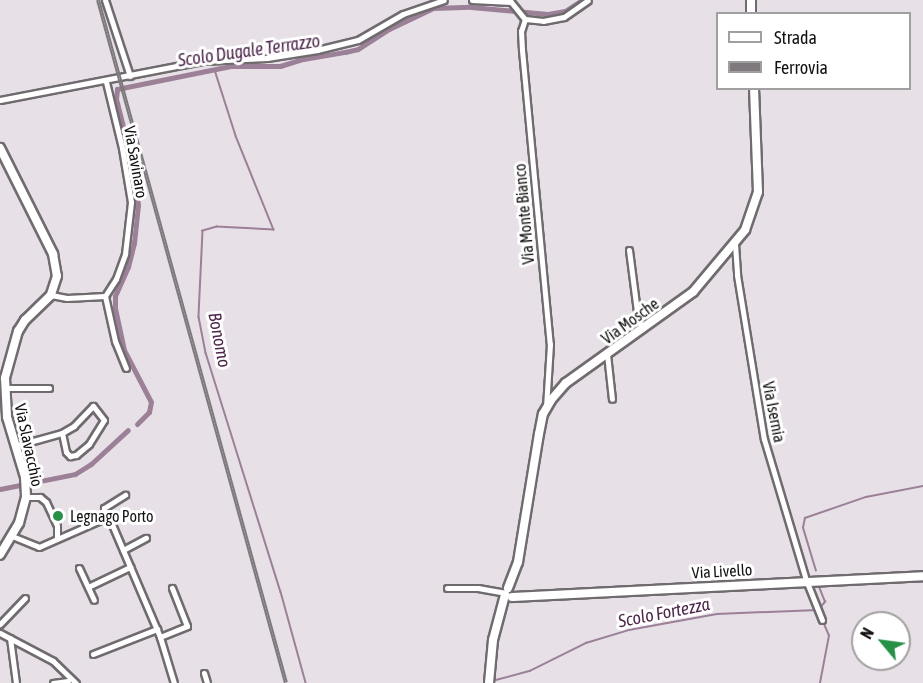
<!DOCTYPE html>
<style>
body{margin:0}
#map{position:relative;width:923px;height:683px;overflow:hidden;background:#e7e1e7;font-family:"Asap Condensed",sans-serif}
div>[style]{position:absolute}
.stream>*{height:1.5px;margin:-0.75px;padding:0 0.75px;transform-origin:0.75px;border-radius:0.75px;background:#9b8098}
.canal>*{height:5px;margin:-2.5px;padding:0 2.5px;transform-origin:2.5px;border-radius:2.5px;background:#9b8098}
.roads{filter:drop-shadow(2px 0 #706b6f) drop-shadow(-2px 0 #706b6f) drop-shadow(0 2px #706b6f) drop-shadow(0 -2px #706b6f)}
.street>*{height:5px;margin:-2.5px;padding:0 2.5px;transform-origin:2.5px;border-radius:2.5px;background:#fff}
.secondary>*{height:8px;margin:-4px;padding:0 4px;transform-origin:4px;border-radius:4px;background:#fff}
.rail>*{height:4px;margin-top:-2px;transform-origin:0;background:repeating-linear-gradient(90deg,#fff 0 4.5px,#7d797c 0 9px);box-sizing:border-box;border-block:2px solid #7d797c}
.dots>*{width:16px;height:16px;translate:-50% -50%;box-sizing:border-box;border:3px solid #fff;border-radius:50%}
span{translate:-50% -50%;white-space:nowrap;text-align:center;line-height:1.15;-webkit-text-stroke:6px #fff;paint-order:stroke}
.street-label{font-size:16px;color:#131112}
.poi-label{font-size:16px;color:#131112}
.left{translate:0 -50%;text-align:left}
.water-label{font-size:18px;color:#4e284b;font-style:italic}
.legend{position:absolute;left:716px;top:12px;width:195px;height:78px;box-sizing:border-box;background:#fff;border:2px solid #a1a0a0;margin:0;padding:8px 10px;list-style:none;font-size:18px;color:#131112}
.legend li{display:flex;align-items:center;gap:12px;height:30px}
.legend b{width:30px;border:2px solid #a1a0a0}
.north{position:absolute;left:851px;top:611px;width:60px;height:60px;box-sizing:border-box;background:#fff;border:2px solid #a1a0a0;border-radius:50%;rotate:299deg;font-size:16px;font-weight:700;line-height:24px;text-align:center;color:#131112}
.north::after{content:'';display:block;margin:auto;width:21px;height:27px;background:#269047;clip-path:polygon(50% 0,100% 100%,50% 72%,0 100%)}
</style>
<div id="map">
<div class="stream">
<div style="left:215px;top:70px;width:69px;rotate:72.3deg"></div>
<div style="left:236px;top:136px;width:101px;rotate:68deg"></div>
<div style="left:274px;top:230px;width:57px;rotate:-177deg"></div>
<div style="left:217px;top:227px;width:15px;rotate:164deg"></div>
<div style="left:203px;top:231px;width:86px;rotate:92.7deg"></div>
<div style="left:199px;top:317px;width:37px;rotate:79deg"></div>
<div style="left:206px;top:353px;width:250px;rotate:72.6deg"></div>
<div style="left:281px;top:592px;width:94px;rotate:74.6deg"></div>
<div style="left:816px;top:571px;width:45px;rotate:-106.8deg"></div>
<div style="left:803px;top:528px;width:10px;rotate:-79deg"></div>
<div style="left:805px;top:518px;width:65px;rotate:-19deg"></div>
<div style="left:866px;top:497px;width:58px;rotate:-10.9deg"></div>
<div style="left:496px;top:680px;width:35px;rotate:-15deg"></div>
<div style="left:530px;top:671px;width:63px;rotate:-26.6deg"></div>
<div style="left:586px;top:643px;width:45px;rotate:-16.8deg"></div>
<div style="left:629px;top:630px;width:89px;rotate:-10.3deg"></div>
<div style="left:717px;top:614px;width:101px;rotate:-2.3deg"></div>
<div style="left:818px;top:610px;width:11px;rotate:-49deg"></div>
<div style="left:825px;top:602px;width:16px;rotate:-112deg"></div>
<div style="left:820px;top:683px;width:48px;rotate:-79.2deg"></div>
<div style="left:829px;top:636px;width:15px;rotate:-113deg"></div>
</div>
<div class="canal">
<div style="left:137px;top:424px;width:17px;rotate:-45deg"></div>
<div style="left:149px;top:412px;width:10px;rotate:-79deg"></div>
<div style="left:151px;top:402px;width:59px;rotate:-117.4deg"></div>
<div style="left:124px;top:350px;width:43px;rotate:-102.1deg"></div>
<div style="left:115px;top:308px;width:12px;rotate:-90deg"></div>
<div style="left:115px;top:296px;width:32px;rotate:-66deg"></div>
<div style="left:128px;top:267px;width:25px;rotate:-76deg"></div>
<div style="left:134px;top:243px;width:38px;rotate:-84deg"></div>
<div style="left:138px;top:205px;width:39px;rotate:-97deg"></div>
<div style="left:133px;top:166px;width:69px;rotate:-104.2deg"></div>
<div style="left:116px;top:99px;width:10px;rotate:-84deg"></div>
<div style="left:117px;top:89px;width:116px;rotate:-11.4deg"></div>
<div style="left:231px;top:66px;width:49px"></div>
<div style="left:280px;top:66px;width:24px;rotate:-17deg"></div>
<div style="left:303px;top:59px;width:43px;rotate:-9.5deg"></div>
<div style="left:345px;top:52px;width:13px;rotate:-13deg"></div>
<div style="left:358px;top:49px;width:37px;rotate:-33deg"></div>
<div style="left:389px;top:29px;width:49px;rotate:-25.5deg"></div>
<div style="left:433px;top:8px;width:38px;rotate:-2deg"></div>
<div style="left:471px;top:7px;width:77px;rotate:5.2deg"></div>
<div style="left:548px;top:14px;width:17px;rotate:-10deg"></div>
<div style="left:565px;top:11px;width:20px;rotate:-33deg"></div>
<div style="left:0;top:489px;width:76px;rotate:-11.3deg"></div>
<div style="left:75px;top:474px;width:19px;rotate:-32deg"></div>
<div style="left:91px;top:464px;width:50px;rotate:-42.6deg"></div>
</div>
<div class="roads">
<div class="street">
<div style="left:105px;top:0;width:80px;rotate:71.8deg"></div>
<div style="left:472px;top:0;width:39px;rotate:3deg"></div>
<div style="left:511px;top:2px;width:22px;rotate:51deg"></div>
<div style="left:525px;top:19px;width:18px;rotate:6deg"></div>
<div style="left:543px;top:21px;width:21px;rotate:-11deg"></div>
<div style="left:564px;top:17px;width:29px;rotate:-35deg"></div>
<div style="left:525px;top:19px;width:13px;rotate:108deg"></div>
<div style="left:521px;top:31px;width:19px;rotate:87deg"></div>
<div style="left:522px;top:50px;width:295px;rotate:84.6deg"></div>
<div style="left:550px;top:344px;width:63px;rotate:93.6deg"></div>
<div style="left:0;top:100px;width:206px;rotate:-10.9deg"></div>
<div style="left:202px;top:61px;width:65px;rotate:-2.6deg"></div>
<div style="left:267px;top:58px;width:51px;rotate:-9.1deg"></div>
<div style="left:317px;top:50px;width:42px;rotate:-13.7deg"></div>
<div style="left:358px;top:40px;width:52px;rotate:-30deg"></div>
<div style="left:403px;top:14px;width:43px;rotate:-18.9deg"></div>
<div style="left:735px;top:244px;width:31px;rotate:86deg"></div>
<div style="left:737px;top:275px;width:166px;rotate:80.7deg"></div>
<div style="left:764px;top:439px;width:147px;rotate:73.4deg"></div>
<div style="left:806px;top:580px;width:43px;rotate:68.2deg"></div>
<div style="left:629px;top:250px;width:70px;rotate:82.6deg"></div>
<div style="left:638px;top:319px;width:11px;rotate:68deg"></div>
<div style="left:51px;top:295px;width:16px;rotate:11deg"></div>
<div style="left:67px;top:298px;width:38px;rotate:-3deg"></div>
<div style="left:105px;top:296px;width:20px;rotate:-57deg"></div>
<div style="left:116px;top:279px;width:27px;rotate:-70deg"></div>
<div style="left:125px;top:254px;width:52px;rotate:-83.4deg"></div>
<div style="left:131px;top:202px;width:55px;rotate:-99.5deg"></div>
<div style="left:122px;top:148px;width:68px;rotate:-103.6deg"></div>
<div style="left:105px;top:296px;width:46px;rotate:77.5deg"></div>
<div style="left:115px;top:341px;width:29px;rotate:68deg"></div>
<div style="left:607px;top:354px;width:45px;rotate:83.7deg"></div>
<div style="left:5px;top:388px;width:44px"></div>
<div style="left:15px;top:446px;width:49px;rotate:-15.5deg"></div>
<div style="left:62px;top:433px;width:19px;rotate:78deg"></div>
<div style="left:66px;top:452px;width:6px;rotate:45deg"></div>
<div style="left:70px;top:456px;width:6px;rotate:-9deg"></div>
<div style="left:76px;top:455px;width:17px;rotate:-40deg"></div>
<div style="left:89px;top:444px;width:28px;rotate:-58deg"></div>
<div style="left:104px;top:420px;width:18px;rotate:-128deg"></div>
<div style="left:93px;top:406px;width:28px;rotate:134deg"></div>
<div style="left:74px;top:426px;width:14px;rotate:150deg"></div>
<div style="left:26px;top:497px;width:14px"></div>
<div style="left:40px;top:497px;width:8px;rotate:40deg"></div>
<div style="left:46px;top:502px;width:26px;rotate:65deg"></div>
<div style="left:57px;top:526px;width:11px;rotate:90deg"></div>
<div style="left:105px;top:518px;width:10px;rotate:-96deg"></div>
<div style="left:104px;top:508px;width:25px;rotate:-32deg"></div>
<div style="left:12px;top:536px;width:29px;rotate:22deg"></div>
<div style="left:39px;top:547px;width:72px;rotate:-23.7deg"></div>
<div style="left:105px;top:518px;width:7px;rotate:34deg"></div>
<div style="left:111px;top:522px;width:125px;rotate:66.9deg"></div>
<div style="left:160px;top:637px;width:48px;rotate:73.1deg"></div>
<div style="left:123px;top:550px;width:26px;rotate:-28deg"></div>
<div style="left:79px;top:568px;width:35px;rotate:65deg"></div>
<div style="left:88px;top:587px;width:47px;rotate:-25.5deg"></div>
<div style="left:447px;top:588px;width:31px"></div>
<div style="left:478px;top:588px;width:27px;rotate:10deg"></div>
<div style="left:0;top:624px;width:36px;rotate:-46deg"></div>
<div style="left:0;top:633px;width:60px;rotate:27.8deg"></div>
<div style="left:53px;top:661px;width:32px;rotate:44deg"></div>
<div style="left:160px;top:637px;width:29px;rotate:-22deg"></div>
<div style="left:187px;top:626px;width:41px;rotate:-111.5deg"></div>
<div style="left:10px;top:638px;width:45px;rotate:82.4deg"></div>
<div style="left:93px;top:654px;width:69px;rotate:-21.3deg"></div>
<div style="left:204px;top:673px;width:10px;rotate:73deg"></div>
<div style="left:53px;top:683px;width:15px;rotate:-8deg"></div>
</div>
<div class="secondary">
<div style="left:751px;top:14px;width:14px;rotate:-90deg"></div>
<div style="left:0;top:148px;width:119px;rotate:63.4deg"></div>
<div style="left:53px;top:254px;width:22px;rotate:80deg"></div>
<div style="left:57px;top:276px;width:20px;rotate:108deg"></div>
<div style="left:51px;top:295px;width:36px;rotate:136deg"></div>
<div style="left:25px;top:320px;width:13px;rotate:122deg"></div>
<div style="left:18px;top:331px;width:49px;rotate:105.5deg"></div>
<div style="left:5px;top:378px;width:39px;rotate:87deg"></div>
<div style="left:7px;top:417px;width:63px;rotate:73.3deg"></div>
<div style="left:25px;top:477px;width:20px;rotate:87deg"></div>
<div style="left:26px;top:497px;width:27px;rotate:105deg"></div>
<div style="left:19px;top:523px;width:37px;rotate:121deg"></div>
<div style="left:508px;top:588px;width:28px;rotate:-69deg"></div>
<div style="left:518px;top:562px;width:130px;rotate:-80.7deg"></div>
<div style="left:539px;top:434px;width:20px;rotate:-79deg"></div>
<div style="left:543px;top:414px;width:16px;rotate:-60deg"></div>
<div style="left:551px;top:400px;width:23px;rotate:-49deg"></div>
<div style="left:566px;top:383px;width:156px;rotate:-35.6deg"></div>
<div style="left:693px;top:292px;width:81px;rotate:-50deg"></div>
<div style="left:745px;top:230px;width:40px;rotate:-71.1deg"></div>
<div style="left:758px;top:192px;width:104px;rotate:-92.2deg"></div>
<div style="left:512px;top:597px;width:412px;rotate:-2.9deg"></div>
<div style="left:489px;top:683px;width:43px;rotate:-84.7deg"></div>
<div style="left:493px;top:640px;width:47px;rotate:-75.1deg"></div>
</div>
</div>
<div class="rail">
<div style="left:98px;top:0;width:708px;rotate:74.61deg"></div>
</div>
<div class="dots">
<div style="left:58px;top:516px;background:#269047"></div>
</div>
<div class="street-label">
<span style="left:136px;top:162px;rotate:80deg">Via Savinaro</span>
<span style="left:524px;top:214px;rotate:-95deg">Via Monte Bianco</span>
<span style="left:630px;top:321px;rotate:-36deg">Via Mosche</span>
<span style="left:774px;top:412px;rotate:79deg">Via Isernia</span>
<span style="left:29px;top:445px;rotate:78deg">Via Slavacchio</span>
<span style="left:722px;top:571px;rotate:-3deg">Via Livello</span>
</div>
<div class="poi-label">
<span class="left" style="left:70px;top:516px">Legnago Porto</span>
</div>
<div class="water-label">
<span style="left:249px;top:51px;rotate:-8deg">Scolo Dugale Terrazzo</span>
<span style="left:219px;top:340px;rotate:79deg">Bonomo</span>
<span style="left:664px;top:613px;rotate:-11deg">Scolo Fortezza</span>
</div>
<ul class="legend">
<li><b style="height:8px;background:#fff"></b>Strada</li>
<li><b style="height:8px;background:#7d797c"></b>Ferrovia</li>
</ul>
<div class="north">N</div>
</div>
